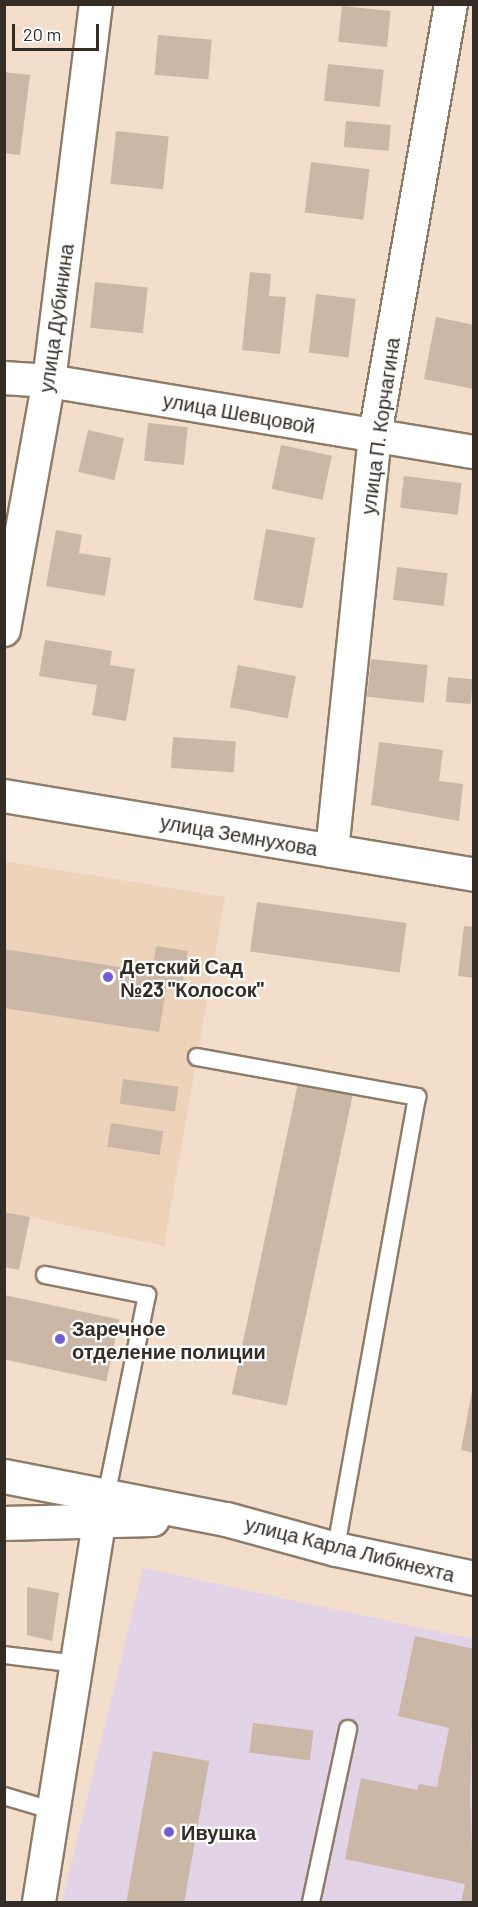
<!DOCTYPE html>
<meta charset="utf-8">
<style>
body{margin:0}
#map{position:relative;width:478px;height:1907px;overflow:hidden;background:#f3decc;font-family:Barlow,sans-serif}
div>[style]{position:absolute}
.industrial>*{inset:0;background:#e2d3e6}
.built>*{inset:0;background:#eed3bb}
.building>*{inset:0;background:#cbb7a5;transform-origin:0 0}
.roads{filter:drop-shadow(2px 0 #8e7c6b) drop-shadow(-2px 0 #8e7c6b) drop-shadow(0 2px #8e7c6b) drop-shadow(0 -2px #8e7c6b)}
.service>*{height:16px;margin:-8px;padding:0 8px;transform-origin:8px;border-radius:8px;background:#fff}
.minor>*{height:32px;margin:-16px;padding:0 16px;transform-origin:16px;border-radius:16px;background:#fff}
.secondary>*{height:33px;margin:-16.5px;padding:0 16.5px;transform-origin:16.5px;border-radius:16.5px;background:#fff}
.dots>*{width:16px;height:16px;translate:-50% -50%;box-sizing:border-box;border:3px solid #fff;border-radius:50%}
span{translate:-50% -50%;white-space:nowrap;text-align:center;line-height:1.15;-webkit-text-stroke:4.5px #fff;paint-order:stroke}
.street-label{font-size:20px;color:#342d26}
.poi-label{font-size:20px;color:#342d26;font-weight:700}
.left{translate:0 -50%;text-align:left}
.frame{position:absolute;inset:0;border:6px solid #342d26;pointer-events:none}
.scale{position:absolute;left:12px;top:24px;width:87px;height:27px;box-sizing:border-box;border:3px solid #342d26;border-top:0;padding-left:8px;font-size:18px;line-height:21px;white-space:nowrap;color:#342d26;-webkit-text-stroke:4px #fff;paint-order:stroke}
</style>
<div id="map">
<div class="industrial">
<div style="clip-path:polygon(143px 1568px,473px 1639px,473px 1902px,62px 1902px)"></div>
</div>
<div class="built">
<div style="clip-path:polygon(4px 861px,225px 897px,164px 1246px,5px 1212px)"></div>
</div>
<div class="building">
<div style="left:342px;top:6px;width:49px;height:36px;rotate:6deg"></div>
<div style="left:158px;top:35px;width:54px;height:40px;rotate:5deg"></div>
<div style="left:328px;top:64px;width:56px;height:37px;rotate:6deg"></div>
<div style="clip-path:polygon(4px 72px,30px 75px,20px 155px,4px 153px)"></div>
<div style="left:346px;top:121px;width:45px;height:26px;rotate:5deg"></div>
<div style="left:116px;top:131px;width:53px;height:53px;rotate:6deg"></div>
<div style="left:311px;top:162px;width:59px;height:51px;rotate:7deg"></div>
<div style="clip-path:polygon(250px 272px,271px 274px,269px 296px,286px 297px,280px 354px,242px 350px)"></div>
<div style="left:95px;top:282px;width:53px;height:46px;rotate:6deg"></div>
<div style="left:316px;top:294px;width:40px;height:59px;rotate:7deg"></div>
<div style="clip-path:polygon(436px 317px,474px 325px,474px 389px,424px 379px)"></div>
<div style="left:148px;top:423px;width:40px;height:38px;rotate:6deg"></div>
<div style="left:88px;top:430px;width:37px;height:43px;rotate:13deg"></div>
<div style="left:281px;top:445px;width:52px;height:45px;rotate:12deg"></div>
<div style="left:404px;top:476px;width:58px;height:32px;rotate:7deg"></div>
<div style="left:266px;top:529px;width:50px;height:72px;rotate:10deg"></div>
<div style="clip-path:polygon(56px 530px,82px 535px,79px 553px,111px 558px,105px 596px,46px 586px)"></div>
<div style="left:397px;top:567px;width:51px;height:33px;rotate:7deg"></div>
<div style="clip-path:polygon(45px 640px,112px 651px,110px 665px,135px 669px,126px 721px,92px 715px,97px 685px,39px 676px)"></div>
<div style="left:371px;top:659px;width:57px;height:38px;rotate:6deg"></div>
<div style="left:238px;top:665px;width:59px;height:43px;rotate:11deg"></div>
<div style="left:448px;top:677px;width:25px;height:25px;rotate:5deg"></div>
<div style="left:173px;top:737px;width:63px;height:31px;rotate:4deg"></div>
<div style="clip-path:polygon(379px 742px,443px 750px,439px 781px,463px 784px,459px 821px,371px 805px)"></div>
<div style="left:257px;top:902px;width:151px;height:50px;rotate:8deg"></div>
<div style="clip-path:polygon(464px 926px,474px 927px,474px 978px,458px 976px)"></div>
<div style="clip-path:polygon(156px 946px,188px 951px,182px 987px,167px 984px,159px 1032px,4px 1008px,4px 949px,152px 972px)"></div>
<div style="left:123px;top:1079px;width:56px;height:25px;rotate:8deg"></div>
<div style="left:298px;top:1083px;width:56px;height:318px;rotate:12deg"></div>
<div style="left:111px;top:1123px;width:53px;height:24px;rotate:9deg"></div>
<div style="clip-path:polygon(4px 1212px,30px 1217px,19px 1270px,4px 1267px)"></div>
<div style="left:4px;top:1295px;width:118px;height:63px;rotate:12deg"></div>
<div style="clip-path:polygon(472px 1391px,474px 1391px,474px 1453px,461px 1450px)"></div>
<div style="clip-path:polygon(27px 1587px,59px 1593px,52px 1641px,27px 1635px)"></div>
<div style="clip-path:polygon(415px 1636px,474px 1649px,470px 1795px,474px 1902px,461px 1902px,465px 1884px,345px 1859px,361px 1778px,417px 1790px,419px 1784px,437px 1787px,449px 1728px,398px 1716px)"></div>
<div style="left:253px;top:1723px;width:61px;height:30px;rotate:7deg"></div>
<div style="left:153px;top:1751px;width:57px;height:153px;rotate:10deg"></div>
</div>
<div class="roads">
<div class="service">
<div style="left:197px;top:1057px;width:224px;rotate:10.3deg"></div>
<div style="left:417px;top:1097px;width:459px;rotate:100.2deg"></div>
<div style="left:45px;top:1275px;width:104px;rotate:11.1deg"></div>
<div style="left:147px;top:1295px;width:205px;rotate:101.5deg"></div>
<div style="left:4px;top:1655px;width:74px;rotate:7deg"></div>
<div style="left:4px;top:1796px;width:52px;rotate:16.7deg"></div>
<div style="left:311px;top:1902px;width:177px;rotate:-77.9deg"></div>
</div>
<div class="minor">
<div style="left:4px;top:378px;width:45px;rotate:3.8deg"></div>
<div style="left:49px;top:381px;width:431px;rotate:9.5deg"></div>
<div style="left:4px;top:630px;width:253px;rotate:-79.8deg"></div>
<div style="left:49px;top:381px;width:380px;rotate:-82.9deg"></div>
<div style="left:4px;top:796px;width:477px;rotate:9.5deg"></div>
<div style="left:332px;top:851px;width:418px;rotate:-84.1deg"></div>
<div style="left:375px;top:435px;width:438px;rotate:-80deg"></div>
<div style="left:39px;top:1902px;width:388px;rotate:-81deg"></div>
</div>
<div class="secondary">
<div style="left:4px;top:1476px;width:226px;rotate:11deg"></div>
<div style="left:226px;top:1519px;width:114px;rotate:15.3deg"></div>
<div style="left:336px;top:1549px;width:141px;rotate:11.9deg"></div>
<div style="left:4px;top:1523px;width:148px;rotate:-1.5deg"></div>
</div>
</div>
<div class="dots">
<div style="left:108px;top:977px;background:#745cd6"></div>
<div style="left:60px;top:1339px;background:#745cd6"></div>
<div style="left:169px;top:1832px;background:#745cd6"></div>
</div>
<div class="street-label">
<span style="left:56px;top:318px;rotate:-82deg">улица Дубинина</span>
<span style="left:239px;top:413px;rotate:10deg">улица Шевцовой</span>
<span style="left:380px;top:426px;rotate:-82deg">улица П. Корчагина</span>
<span style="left:239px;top:835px;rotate:10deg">улица Земнухова</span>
<span style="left:350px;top:1549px;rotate:14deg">улица Карла Либкнехта</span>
</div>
<div class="poi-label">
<span class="left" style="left:120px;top:978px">Детский Сад<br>№23 "Колосок"</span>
<span class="left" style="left:72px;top:1340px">Заречное<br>отделение полиции</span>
<span class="left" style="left:181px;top:1832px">Ивушка</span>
</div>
<div class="frame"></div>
<div class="scale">20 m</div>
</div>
